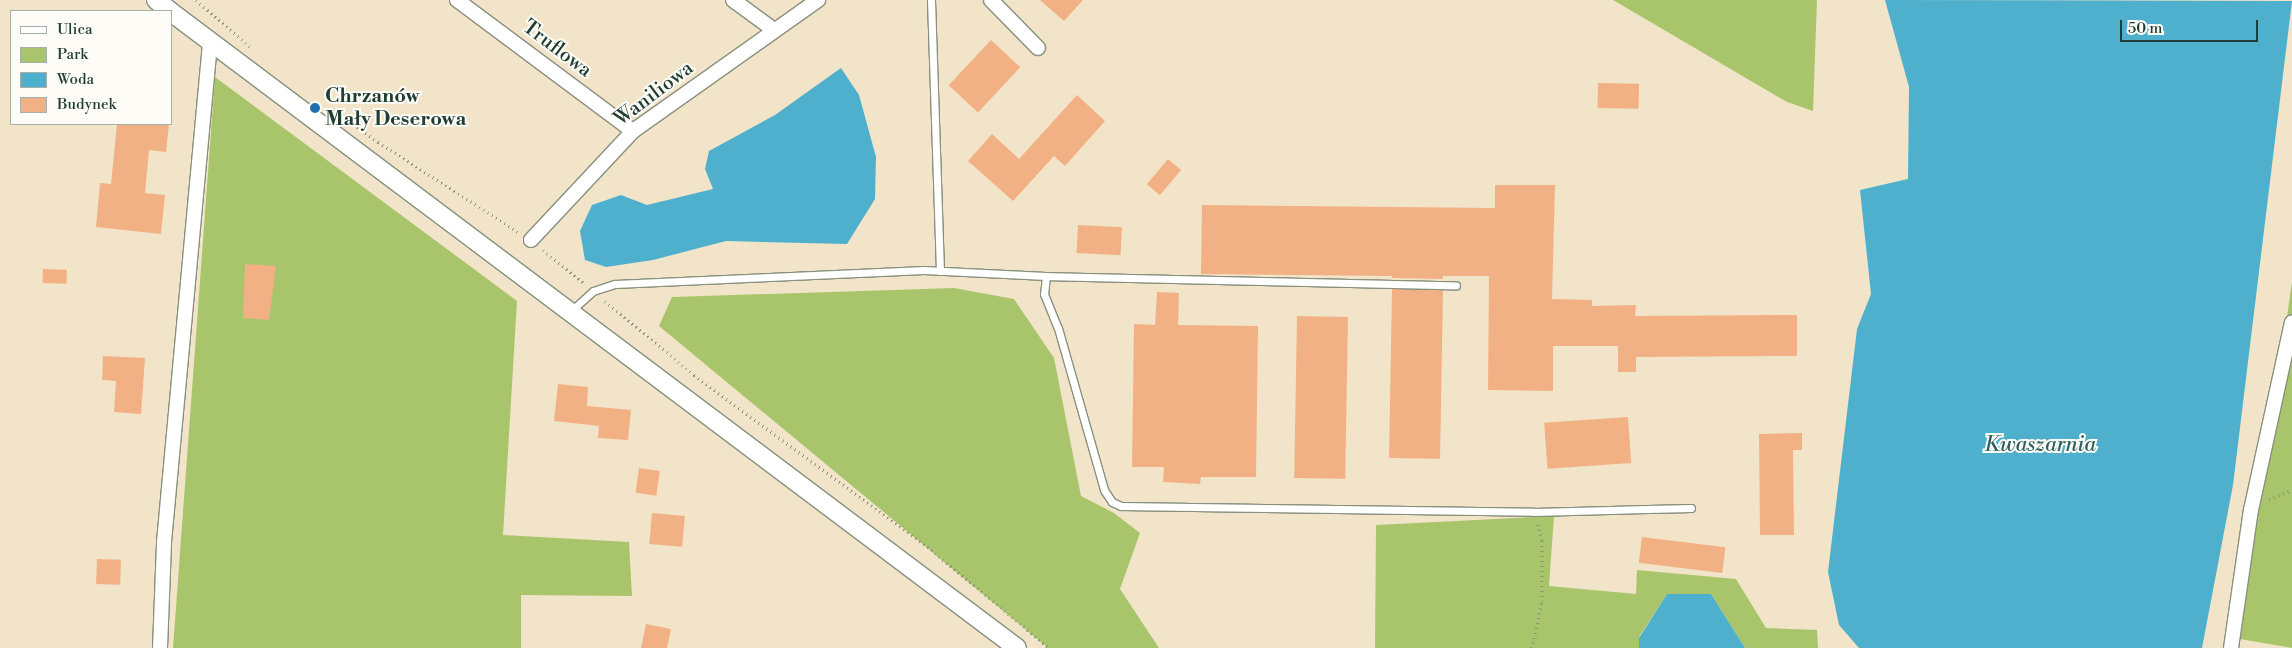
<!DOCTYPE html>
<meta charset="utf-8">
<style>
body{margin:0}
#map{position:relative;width:2292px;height:648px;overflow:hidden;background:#f2e4c8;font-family:"Libre Bodoni",serif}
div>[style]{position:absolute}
.green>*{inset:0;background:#a9c56c}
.water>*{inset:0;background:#4eb0cd}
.building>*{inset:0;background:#f2b184;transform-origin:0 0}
.path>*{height:3px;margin-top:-1.5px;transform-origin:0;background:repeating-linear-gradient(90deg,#88907e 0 1px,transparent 0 5px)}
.roads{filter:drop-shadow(1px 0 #88907e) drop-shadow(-1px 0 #88907e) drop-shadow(0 1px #88907e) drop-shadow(0 -1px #88907e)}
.service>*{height:7px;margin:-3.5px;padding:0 3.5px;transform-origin:3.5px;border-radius:3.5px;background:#fff}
.minor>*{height:14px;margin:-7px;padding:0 7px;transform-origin:7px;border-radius:7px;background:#fff}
.tertiary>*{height:18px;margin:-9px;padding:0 9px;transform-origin:9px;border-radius:9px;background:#fff}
.dots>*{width:14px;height:14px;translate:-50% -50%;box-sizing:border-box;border:2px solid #fdfcf7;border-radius:50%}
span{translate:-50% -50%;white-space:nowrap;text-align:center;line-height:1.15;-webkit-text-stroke:4px #fdfcf7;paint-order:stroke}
.street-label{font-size:20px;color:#1f3d34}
.poi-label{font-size:20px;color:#1f3d34;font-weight:700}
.left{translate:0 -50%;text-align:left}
.water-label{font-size:21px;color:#2d6062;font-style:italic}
.legend{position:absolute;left:10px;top:10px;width:162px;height:115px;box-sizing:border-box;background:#fdfcf7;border:1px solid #a4b0a9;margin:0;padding:6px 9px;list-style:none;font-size:15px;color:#1f3d34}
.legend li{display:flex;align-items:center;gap:10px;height:25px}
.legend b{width:25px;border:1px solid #a4b0a9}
.scale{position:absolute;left:2120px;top:20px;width:138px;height:22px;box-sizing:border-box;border:2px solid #1f3d34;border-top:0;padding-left:6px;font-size:15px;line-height:18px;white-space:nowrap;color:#1f3d34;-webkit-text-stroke:4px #fdfcf7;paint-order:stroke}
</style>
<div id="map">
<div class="green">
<div style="clip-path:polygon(1613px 0,1817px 0,1813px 111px,1787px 102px)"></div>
<div style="clip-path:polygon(215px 77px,517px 301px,503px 535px,629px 542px,632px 596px,521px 595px,521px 648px,173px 648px)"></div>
<div style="clip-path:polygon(2292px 282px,2292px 648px,2240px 639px)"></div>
<div style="clip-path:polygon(954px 288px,1014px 299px,1054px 358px,1081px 496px,1114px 513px,1140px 533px,1120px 589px,1159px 648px,1048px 648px,659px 326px,672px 297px)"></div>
<div style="clip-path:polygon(1554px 516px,1549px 586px,1636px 594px,1637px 570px,1736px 579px,1766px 628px,1817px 630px,1818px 648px,1745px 648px,1711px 594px,1667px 594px,1639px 637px,1639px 648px,1375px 648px,1376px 525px)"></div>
</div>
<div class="water">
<div style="clip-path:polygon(1885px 0,2292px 1px,2233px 485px,2202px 648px,1859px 648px,1839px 625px,1828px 572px,1857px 329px,1871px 294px,1860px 190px,1908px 179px,1909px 87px)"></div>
<div style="clip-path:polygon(841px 68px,859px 95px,876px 157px,875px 199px,847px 244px,726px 241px,653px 260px,606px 267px,585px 260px,580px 231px,592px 205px,621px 195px,647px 205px,713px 189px,705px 169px,709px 151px,775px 115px)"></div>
<div style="clip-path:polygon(1667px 594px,1711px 594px,1745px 648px,1639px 648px,1639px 638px)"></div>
</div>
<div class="building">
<div style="clip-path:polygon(1040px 0,1083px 0,1064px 21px)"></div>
<div style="left:991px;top:40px;width:40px;height:62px;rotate:43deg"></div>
<div style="left:1598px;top:83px;width:41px;height:25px;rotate:1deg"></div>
<div style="clip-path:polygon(1077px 95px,1105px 121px,1065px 166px,1054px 156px,1013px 201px,968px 161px,992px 134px,1019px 159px)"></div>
<div style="clip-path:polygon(117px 124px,169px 124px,166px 152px,149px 150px,145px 193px,165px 195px,161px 234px,96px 227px,100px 183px,111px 184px)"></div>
<div style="left:1168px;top:159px;width:17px;height:33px;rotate:40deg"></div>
<div style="clip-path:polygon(1495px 185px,1555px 185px,1552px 299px,1592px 300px,1592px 306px,1636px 305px,1635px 316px,1797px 315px,1797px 356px,1636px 357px,1636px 372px,1618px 372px,1618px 346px,1553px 346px,1553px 391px,1488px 390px,1489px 276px,1443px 276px,1443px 279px,1392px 278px,1392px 276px,1201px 274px,1202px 205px,1495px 208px)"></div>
<div style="left:1078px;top:225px;width:44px;height:28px;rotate:3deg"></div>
<div style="clip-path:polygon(245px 264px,276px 266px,269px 320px,243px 318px)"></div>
<div style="left:43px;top:269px;width:24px;height:14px;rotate:2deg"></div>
<div style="left:1392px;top:289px;width:51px;height:169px;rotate:1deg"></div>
<div style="clip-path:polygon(1157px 292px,1179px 293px,1178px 325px,1258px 326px,1256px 477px,1201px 477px,1200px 484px,1163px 482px,1164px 467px,1132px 467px,1134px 324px,1155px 325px)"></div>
<div style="left:1297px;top:316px;width:51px;height:162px;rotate:1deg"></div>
<div style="clip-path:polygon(103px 356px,145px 358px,141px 414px,114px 412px,116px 381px,102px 380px)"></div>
<div style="clip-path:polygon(558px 384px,588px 387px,587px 406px,631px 410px,628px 440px,598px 438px,599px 426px,554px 421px)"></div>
<div style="left:1628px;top:417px;width:46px;height:84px;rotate:86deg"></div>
<div style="clip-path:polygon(1802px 433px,1802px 450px,1793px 450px,1794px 535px,1760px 535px,1759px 434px)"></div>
<div style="left:639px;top:468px;width:21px;height:25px;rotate:8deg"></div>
<div style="left:652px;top:513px;width:33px;height:31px;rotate:5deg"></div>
<div style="left:1642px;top:537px;width:84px;height:26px;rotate:7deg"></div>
<div style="left:97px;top:559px;width:24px;height:25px;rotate:2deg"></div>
<div style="clip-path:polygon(646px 624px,671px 629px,667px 648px,641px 648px)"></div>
</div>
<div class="path">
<div style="left:196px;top:0;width:72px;rotate:41deg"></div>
<div style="left:333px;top:109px;width:56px;rotate:36.3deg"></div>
<div style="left:378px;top:142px;width:166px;rotate:32.7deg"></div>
<div style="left:543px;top:250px;width:54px;rotate:39deg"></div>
<div style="left:605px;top:301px;width:116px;rotate:39.7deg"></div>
<div style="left:694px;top:375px;width:300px;rotate:36.4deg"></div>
<div style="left:935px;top:553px;width:148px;rotate:39.8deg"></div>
<div style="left:2269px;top:499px;width:25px;rotate:-21deg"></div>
<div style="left:1532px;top:648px;width:48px;rotate:-78deg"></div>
<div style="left:1542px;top:601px;width:61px;rotate:-90deg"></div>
<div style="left:1542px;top:540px;width:18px;rotate:-106deg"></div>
</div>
<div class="roads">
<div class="service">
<div style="left:931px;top:0;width:271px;rotate:88.1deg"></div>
<div style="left:1046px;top:276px;width:18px;rotate:96deg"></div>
<div style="left:1044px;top:294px;width:37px;rotate:68deg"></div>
<div style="left:1058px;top:328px;width:168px;rotate:74.1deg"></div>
<div style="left:1104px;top:490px;width:14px;rotate:56deg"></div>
<div style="left:1112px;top:502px;width:10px;rotate:24deg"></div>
<div style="left:1121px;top:506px;width:413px;rotate:0.8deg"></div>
<div style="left:1534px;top:512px;width:157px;rotate:-1.5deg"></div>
<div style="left:572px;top:310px;width:28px;rotate:-42deg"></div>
<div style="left:593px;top:291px;width:23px;rotate:-18deg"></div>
<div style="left:615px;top:284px;width:309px;rotate:-2.6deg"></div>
<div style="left:924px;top:270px;width:122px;rotate:2.8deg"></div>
<div style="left:1046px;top:276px;width:410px;rotate:1.3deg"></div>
</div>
<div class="minor">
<div style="left:457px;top:0;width:219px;rotate:36.7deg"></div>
<div style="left:733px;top:0;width:51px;rotate:36.2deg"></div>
<div style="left:991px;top:0;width:67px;rotate:45.6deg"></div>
<div style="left:531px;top:240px;width:149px;rotate:-46.9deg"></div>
<div style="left:633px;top:131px;width:227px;rotate:-35.3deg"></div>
<div style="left:160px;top:648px;width:106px;rotate:-87.8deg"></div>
<div style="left:164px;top:542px;width:501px;rotate:-84.73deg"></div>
<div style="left:2231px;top:648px;width:139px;rotate:-81.8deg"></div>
<div style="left:2251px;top:510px;width:192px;rotate:-77.7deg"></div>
</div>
<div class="tertiary">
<div style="left:156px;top:0;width:18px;rotate:38deg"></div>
<div style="left:171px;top:12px;width:1058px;rotate:36.93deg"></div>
</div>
</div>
<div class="dots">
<div style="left:315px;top:108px;background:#1f6fb2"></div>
</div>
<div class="street-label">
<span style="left:557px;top:49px;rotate:37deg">Truflowa</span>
<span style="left:654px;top:94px;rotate:-37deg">Waniliowa</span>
</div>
<div class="poi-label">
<span class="left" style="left:325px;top:108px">Chrzanów<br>Mały Deserowa</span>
</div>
<div class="water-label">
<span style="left:2040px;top:445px">Kwaszarnia</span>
</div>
<ul class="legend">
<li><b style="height:6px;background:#fff"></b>Ulica</li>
<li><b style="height:14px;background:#a9c56c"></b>Park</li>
<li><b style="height:14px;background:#4eb0cd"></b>Woda</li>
<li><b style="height:14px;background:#f2b184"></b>Budynek</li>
</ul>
<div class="scale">50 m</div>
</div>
